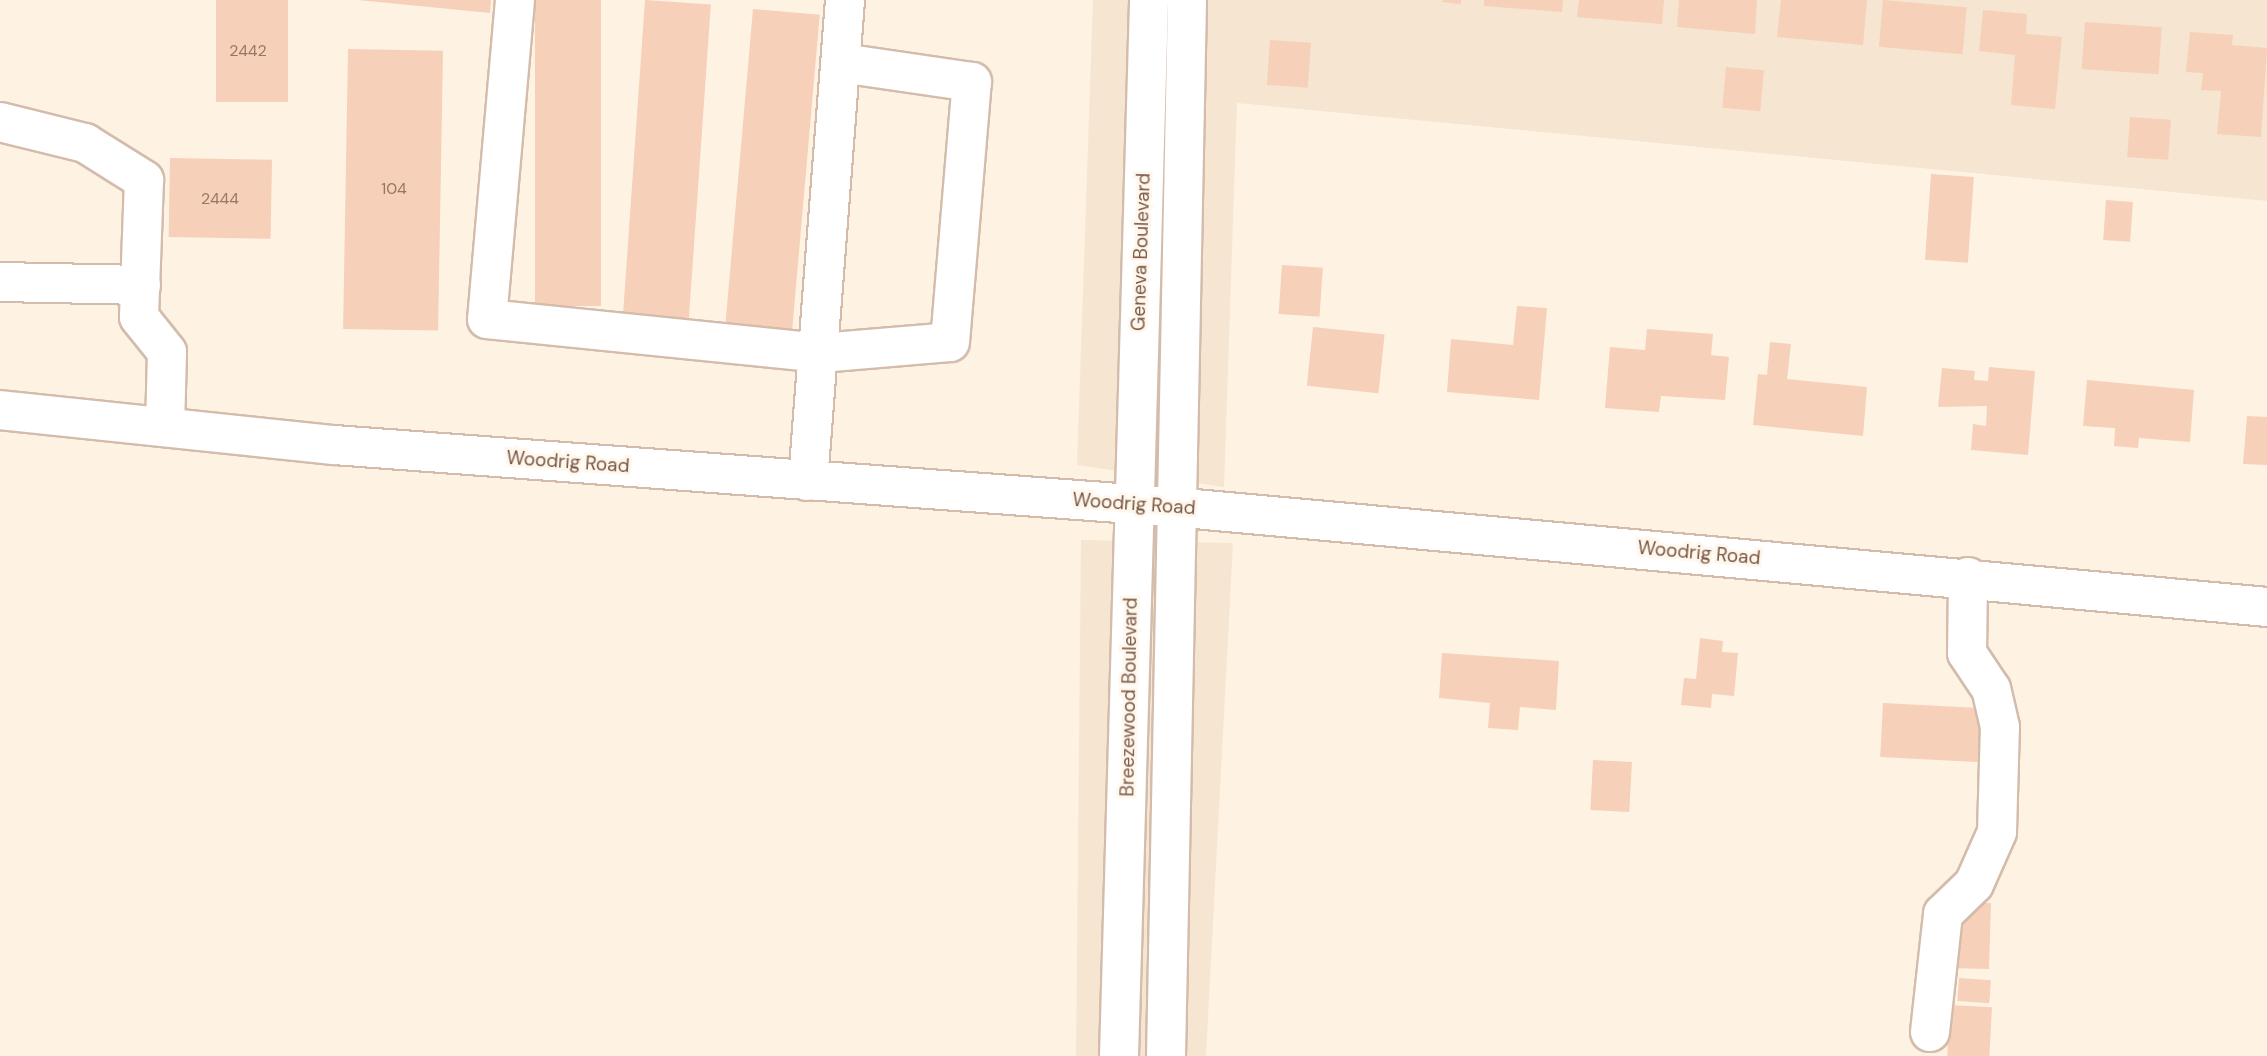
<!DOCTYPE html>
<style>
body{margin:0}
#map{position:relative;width:2267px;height:1056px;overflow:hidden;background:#fef3e3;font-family:"DM Sans",sans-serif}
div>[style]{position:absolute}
.residential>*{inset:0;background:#f6e5d1}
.building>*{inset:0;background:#f6d0b9;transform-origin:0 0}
.roads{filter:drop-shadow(2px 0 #d3bcab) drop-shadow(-2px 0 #d3bcab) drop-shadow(0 2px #d3bcab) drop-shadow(0 -2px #d3bcab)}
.minor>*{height:38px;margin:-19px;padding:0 19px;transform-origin:19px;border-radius:19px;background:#fff}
span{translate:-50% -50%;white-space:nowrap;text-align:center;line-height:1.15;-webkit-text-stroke:6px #fff7eb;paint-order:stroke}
.number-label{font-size:16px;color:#987664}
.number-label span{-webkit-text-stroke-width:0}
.street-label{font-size:19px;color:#795847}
</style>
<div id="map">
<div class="residential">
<div style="clip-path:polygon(1093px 0,2267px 0,2267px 201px,1237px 103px,1224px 487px,1077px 465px)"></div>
<div style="clip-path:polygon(1081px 540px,1233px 543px,1206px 1056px,1076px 1056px)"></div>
</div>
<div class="building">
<div style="left:216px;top:0;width:72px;height:102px"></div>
<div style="clip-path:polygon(358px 0,491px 0,490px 13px)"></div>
<div style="left:535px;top:0;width:66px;height:306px"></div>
<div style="left:645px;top:0;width:66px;height:315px;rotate:4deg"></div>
<div style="clip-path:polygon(1443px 0,1461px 0,1461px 4px,1442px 2px)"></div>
<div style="clip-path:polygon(1484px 0,1563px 0,1562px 12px,1484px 6px)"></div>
<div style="clip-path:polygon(1579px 0,1664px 0,1662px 24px,1577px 17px)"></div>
<div style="clip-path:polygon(1679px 0,1757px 0,1755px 34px,1677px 27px)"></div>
<div style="clip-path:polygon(1781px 0,1867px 0,1863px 45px,1777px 37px)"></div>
<div style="left:1883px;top:0;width:84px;height:47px;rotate:5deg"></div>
<div style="left:753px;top:9px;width:67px;height:316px;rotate:5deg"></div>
<div style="clip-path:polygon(1983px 10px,2027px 14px,2026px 34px,2062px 37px,2055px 109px,2011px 105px,2015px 55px,1979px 51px)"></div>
<div style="left:2085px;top:22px;width:77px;height:47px;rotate:4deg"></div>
<div style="clip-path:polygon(2190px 32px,2233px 35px,2232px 45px,2267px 48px,2261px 137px,2217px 134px,2221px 91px,2201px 90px,2203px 73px,2186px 72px)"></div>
<div style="left:1270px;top:40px;width:41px;height:45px;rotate:4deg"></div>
<div style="left:348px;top:49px;width:95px;height:280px;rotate:1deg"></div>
<div style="left:1726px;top:67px;width:38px;height:41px;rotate:5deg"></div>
<div style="left:2130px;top:117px;width:41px;height:40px;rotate:4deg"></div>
<div style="left:170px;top:158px;width:102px;height:79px;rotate:1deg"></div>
<div style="left:1931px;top:174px;width:43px;height:86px;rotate:4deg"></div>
<div style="left:2106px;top:200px;width:27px;height:40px;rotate:4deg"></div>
<div style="left:1282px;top:265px;width:41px;height:49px;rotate:4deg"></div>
<div style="clip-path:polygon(1517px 306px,1547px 308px,1539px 400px,1447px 392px,1451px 339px,1513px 345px)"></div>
<div style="left:1313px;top:327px;width:72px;height:59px;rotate:6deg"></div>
<div style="clip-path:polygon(1647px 329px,1713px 334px,1711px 355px,1729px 357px,1725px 400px,1661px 396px,1659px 412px,1605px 408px,1610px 347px,1645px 350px)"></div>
<div style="clip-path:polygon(1770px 342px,1791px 344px,1787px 379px,1867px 387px,1863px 436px,1753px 425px,1758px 374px,1767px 375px)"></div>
<div style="clip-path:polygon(1989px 367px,2035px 371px,2028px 455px,1971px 450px,1973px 424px,1986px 426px,1987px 406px,1938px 407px,1942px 368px,1975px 371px,1974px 380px,1988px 381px)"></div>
<div style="clip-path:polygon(2087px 380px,2194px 390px,2190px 442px,2139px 438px,2138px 448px,2114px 446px,2115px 428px,2083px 426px)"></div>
<div style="clip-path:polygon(2247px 416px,2267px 417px,2267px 465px,2243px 464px)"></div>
<div style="clip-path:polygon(1700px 638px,1723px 641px,1722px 652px,1738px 653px,1734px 696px,1712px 694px,1711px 708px,1681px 705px,1684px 678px,1696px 679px)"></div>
<div style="clip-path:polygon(1442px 653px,1559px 661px,1556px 710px,1520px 707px,1518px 730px,1488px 728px,1490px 703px,1439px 698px)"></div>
<div style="left:1883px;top:703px;width:101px;height:54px;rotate:3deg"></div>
<div style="left:1593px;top:760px;width:39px;height:50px;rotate:3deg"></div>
<div style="clip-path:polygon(1963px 902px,1991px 903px,1989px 969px,1947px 968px,1948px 930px,1963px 931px)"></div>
<div style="left:1959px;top:978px;width:32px;height:23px;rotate:4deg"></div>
<div style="left:1950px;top:1005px;width:42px;height:51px;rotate:3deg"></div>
</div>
<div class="roads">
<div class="minor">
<div style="left:515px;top:0;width:320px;rotate:95deg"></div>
<div style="left:487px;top:319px;width:335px;rotate:5.8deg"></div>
<div style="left:820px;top:353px;width:130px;rotate:-4.8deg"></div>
<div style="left:950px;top:342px;width:261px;rotate:-85.2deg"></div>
<div style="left:972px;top:82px;width:131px;rotate:-171.7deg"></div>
<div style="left:0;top:122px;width:88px;rotate:13.9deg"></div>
<div style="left:85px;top:143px;width:70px;rotate:32.1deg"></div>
<div style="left:144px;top:180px;width:137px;rotate:92.1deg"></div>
<div style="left:139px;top:317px;width:45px;rotate:51.3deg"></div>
<div style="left:167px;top:352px;width:75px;rotate:91.5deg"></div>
<div style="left:0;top:282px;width:141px;rotate:1.2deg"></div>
<div style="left:0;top:410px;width:336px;rotate:6deg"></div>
<div style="left:334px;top:445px;width:841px;rotate:4.23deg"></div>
<div style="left:1173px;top:507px;width:1099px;rotate:5.22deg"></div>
<div style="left:808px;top:481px;width:482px;rotate:-85.6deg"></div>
<div style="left:1930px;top:1032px;width:119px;rotate:-83.7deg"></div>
<div style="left:1943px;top:914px;width:43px;rotate:-44.1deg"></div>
<div style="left:1974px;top:884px;width:57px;rotate:-66.1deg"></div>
<div style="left:1997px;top:832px;width:105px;rotate:-88.4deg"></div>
<div style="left:2000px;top:727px;width:39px;rotate:-103deg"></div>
<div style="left:1991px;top:689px;width:43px;rotate:-123.7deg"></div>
<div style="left:1967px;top:653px;width:76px;rotate:-89.2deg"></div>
<div style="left:1119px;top:1056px;width:1056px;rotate:-88.37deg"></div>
<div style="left:1166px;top:1056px;width:1056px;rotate:-88.86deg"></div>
</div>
</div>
<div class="number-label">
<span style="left:248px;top:51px">2442</span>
<span style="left:394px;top:189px">104</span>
<span style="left:220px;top:199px">2444</span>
</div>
<div class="street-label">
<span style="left:1141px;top:252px;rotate:-88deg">Geneva Boulevard</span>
<span style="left:568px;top:462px;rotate:4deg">Woodrig Road</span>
<span style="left:1134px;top:504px;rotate:4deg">Woodrig Road</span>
<span style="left:1699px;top:553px;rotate:5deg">Woodrig Road</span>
<span style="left:1129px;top:697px;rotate:-89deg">Breezewood Boulevard</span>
</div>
</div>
